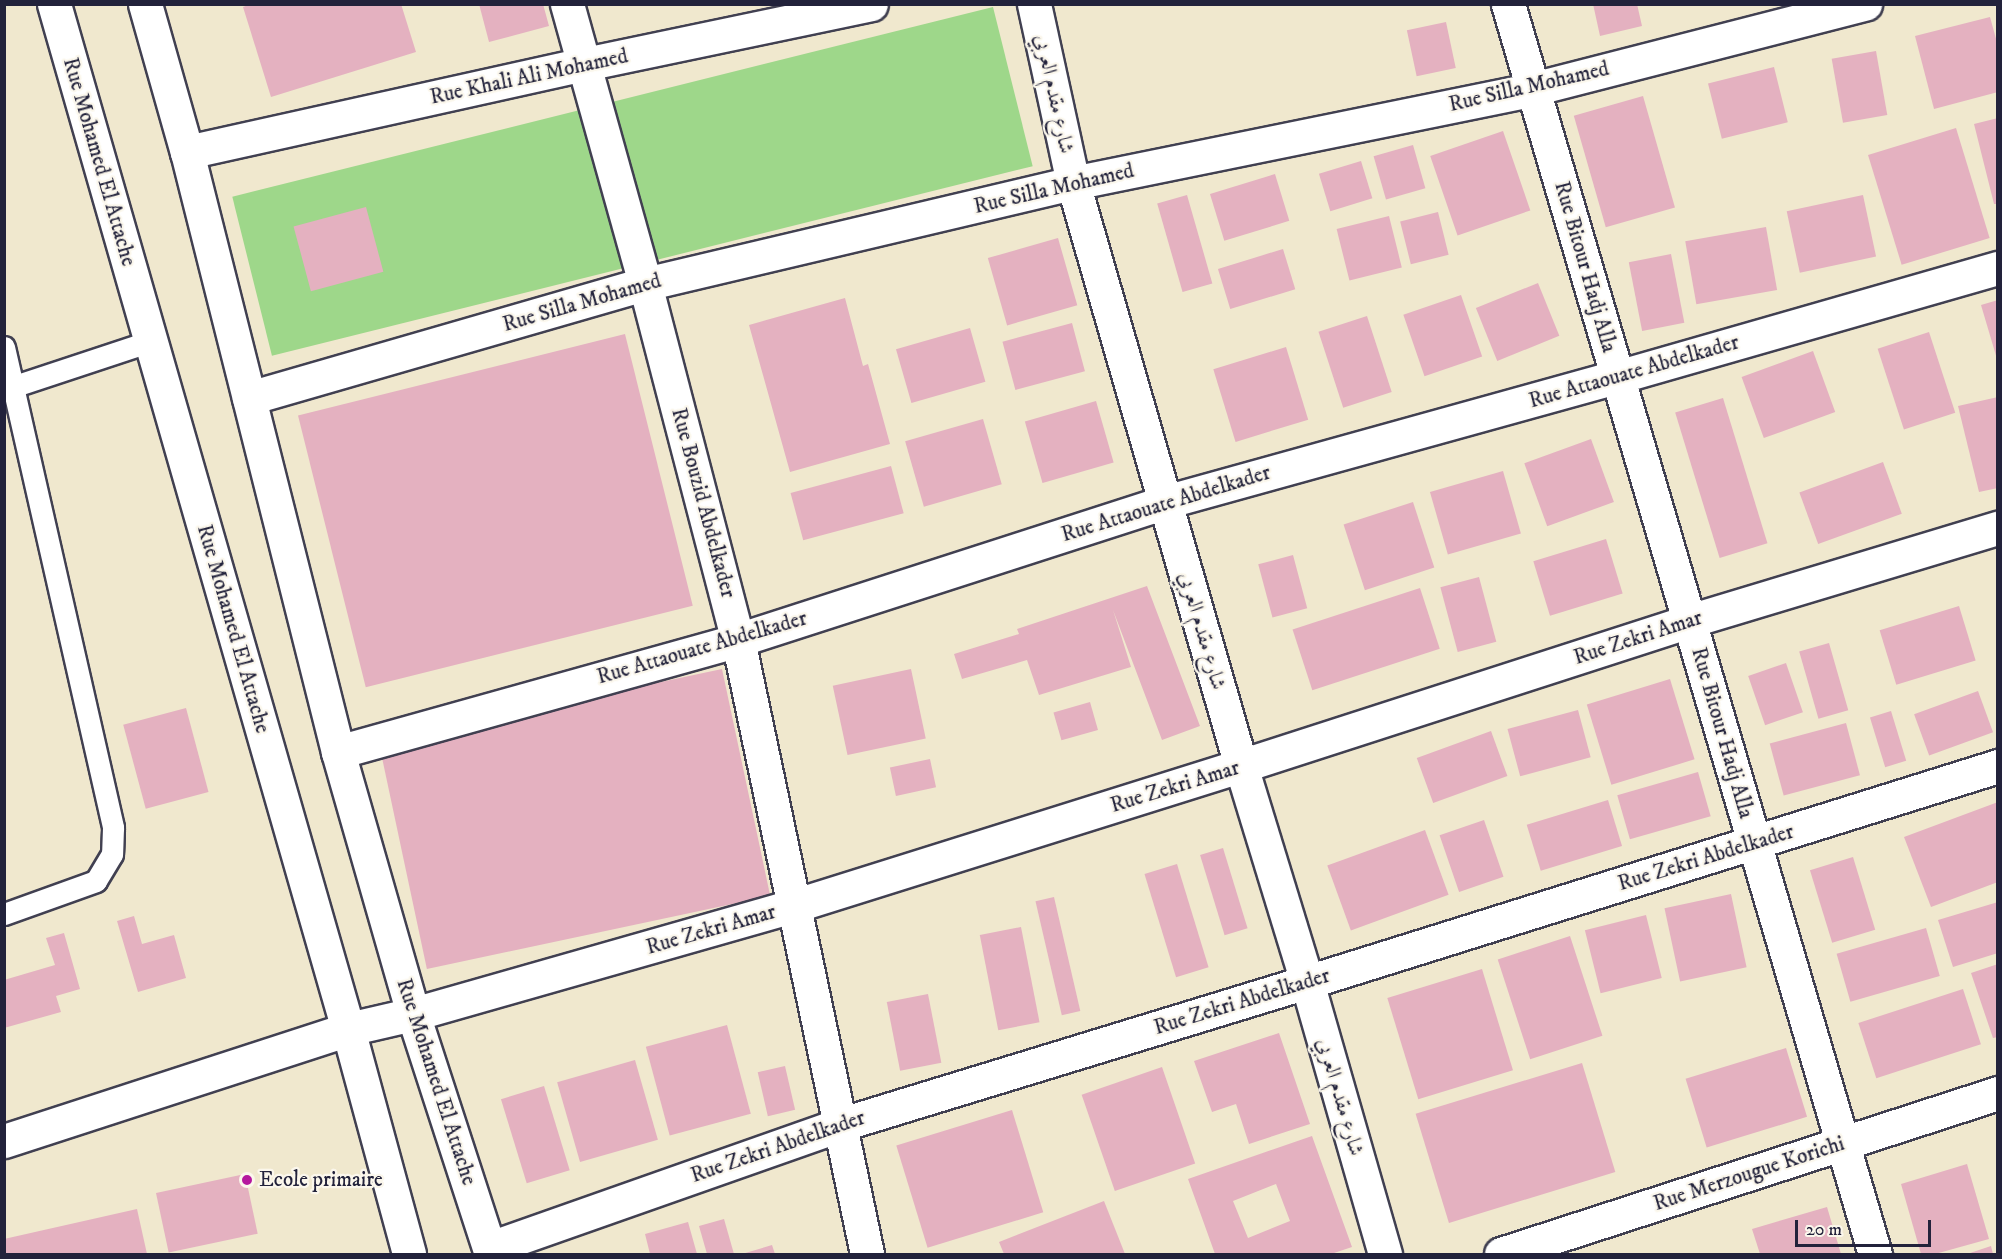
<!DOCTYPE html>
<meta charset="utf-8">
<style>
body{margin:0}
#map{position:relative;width:2002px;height:1259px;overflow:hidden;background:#f0e8ce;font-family:"IM FELL DW Pica",Amiri,serif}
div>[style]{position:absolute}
.green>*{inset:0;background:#9ed78a;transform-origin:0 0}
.building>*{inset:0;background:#e4b1c0;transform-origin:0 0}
.roads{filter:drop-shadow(2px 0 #414051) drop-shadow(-2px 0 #414051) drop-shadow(0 2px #414051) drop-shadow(0 -2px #414051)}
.service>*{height:21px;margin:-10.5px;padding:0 10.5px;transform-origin:10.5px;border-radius:10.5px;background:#fff}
.minor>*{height:33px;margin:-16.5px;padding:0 16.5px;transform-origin:16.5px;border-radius:16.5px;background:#fff}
.tertiary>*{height:33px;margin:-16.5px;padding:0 16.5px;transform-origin:16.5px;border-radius:16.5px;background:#fff}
.dots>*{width:16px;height:16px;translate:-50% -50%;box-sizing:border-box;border:3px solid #fbf7ec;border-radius:50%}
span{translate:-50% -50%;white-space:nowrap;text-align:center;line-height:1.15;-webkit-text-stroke:4.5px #fbf7ec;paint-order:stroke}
.street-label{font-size:21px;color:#22223b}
.poi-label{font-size:21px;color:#22223b}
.left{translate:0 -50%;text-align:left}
.frame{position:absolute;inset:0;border:6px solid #22223b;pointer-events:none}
.scale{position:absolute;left:1795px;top:1220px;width:136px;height:27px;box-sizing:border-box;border:3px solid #22223b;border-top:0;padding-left:8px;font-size:18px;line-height:21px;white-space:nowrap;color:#22223b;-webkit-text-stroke:4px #fbf7ec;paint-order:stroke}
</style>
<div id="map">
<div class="green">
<div style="left:993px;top:7px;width:164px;height:784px;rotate:76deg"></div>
</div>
<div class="building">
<div style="clip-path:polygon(251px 4px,401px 4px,416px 52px,271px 97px,243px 7px)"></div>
<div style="clip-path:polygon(479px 4px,543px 4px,549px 26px,489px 42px)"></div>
<div style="clip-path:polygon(1593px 4px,1637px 4px,1642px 26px,1600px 36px)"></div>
<div style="clip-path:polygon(1990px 17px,1998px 46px,1998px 92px,1934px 109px,1915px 36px)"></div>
<div style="left:1446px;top:22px;width:47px;height:40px;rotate:78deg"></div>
<div style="left:1876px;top:51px;width:65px;height:45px;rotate:80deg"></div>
<div style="left:1774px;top:67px;width:57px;height:68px;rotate:76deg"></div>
<div style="left:1643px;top:96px;width:116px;height:72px;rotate:74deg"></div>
<div style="clip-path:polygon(1998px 118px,1998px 204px,1994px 204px,1974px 124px)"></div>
<div style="left:1956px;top:128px;width:115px;height:92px;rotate:73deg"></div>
<div style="left:1503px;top:131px;width:84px;height:77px;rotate:71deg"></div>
<div style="left:1413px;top:145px;width:45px;height:41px;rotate:74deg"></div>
<div style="left:1361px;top:161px;width:39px;height:44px;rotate:73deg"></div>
<div style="left:1275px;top:174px;width:49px;height:68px;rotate:73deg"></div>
<div style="left:1187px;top:195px;width:92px;height:31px;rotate:74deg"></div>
<div style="left:1863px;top:195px;width:63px;height:78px;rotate:78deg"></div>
<div style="left:366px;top:207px;width:67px;height:75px;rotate:75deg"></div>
<div style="left:1438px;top:212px;width:44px;height:39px;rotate:76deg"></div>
<div style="left:1389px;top:216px;width:53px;height:54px;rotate:76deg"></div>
<div style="left:1766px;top:227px;width:64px;height:82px;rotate:80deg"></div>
<div style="left:1058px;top:238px;width:70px;height:73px;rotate:74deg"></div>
<div style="left:1283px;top:249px;width:42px;height:68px;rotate:73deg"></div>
<div style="left:1671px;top:254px;width:70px;height:43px;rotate:79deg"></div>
<div style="left:1538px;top:283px;width:57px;height:67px;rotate:68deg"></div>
<div style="left:1461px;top:295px;width:65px;height:61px;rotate:71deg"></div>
<div style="clip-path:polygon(845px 298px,863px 366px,868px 364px,890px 444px,790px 472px,749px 325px)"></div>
<div style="clip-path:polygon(1998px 300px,1998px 359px,1997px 359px,1981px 305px)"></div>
<div style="left:1367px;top:316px;width:80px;height:51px;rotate:72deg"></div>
<div style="left:1072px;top:323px;width:50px;height:72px;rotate:75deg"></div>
<div style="left:970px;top:328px;width:56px;height:77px;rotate:74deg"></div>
<div style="left:1929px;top:332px;width:85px;height:54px;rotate:72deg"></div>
<div style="left:625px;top:334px;width:280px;height:337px;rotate:76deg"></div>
<div style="left:1286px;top:347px;width:76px;height:76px;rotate:73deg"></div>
<div style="left:1813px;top:351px;width:65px;height:76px;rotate:70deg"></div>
<div style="clip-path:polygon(1998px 397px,1998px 488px,1979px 492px,1958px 406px)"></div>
<div style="left:1723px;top:398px;width:152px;height:50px;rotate:73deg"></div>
<div style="left:1096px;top:401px;width:64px;height:74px;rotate:74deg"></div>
<div style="left:983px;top:419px;width:68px;height:81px;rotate:74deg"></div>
<div style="left:1591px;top:439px;width:67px;height:71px;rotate:70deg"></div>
<div style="left:1883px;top:462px;width:55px;height:89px;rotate:70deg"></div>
<div style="left:891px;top:466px;width:49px;height:104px;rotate:75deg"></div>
<div style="left:1503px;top:471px;width:65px;height:76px;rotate:74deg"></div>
<div style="left:1413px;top:502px;width:69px;height:73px;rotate:72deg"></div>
<div style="left:1606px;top:539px;width:57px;height:76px;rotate:73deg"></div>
<div style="left:1293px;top:555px;width:55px;height:36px;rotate:75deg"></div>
<div style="left:1479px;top:577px;width:67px;height:40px;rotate:75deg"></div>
<div style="clip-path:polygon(1147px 586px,1200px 726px,1162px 740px,1113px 610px,1131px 667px,1039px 695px,1027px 660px,962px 679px,954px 654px,1019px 634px,1017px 629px)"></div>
<div style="left:1420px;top:588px;width:64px;height:134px;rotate:72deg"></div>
<div style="left:1959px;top:606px;width:57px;height:83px;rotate:73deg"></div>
<div style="left:1829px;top:643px;width:70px;height:31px;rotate:74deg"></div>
<div style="left:1786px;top:663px;width:52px;height:40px;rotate:71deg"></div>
<div style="left:722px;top:669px;width:232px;height:351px;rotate:78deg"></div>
<div style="left:911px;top:669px;width:71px;height:80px;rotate:78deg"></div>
<div style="left:1670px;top:679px;width:84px;height:87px;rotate:73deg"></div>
<div style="left:1978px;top:691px;width:44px;height:68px;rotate:70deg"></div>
<div style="left:1090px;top:702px;width:29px;height:38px;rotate:74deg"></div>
<div style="left:186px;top:708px;width:87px;height:65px;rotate:75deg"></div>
<div style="left:1578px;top:710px;width:49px;height:73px;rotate:75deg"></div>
<div style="left:1891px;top:711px;width:52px;height:22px;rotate:73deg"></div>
<div style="left:1846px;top:723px;width:54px;height:79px;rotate:75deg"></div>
<div style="left:1491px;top:731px;width:48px;height:79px;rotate:70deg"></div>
<div style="left:930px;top:759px;width:29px;height:41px;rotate:78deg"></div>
<div style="left:1698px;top:772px;width:46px;height:84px;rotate:74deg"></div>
<div style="left:1608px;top:800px;width:48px;height:85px;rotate:73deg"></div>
<div style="clip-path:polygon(1998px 802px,1998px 882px,1931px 907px,1904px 837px)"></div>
<div style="left:1484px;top:820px;width:60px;height:47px;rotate:71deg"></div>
<div style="left:1425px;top:830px;width:69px;height:104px;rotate:70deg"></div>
<div style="left:1223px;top:848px;width:84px;height:24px;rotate:73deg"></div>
<div style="left:1853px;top:857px;width:76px;height:45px;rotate:73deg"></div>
<div style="left:1177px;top:864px;width:108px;height:34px;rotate:73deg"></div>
<div style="left:1731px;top:894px;width:75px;height:68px;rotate:78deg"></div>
<div style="left:1054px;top:897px;width:117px;height:19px;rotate:77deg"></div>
<div style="clip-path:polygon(1998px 902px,1998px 953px,1953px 967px,1938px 920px)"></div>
<div style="left:1646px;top:915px;width:65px;height:63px;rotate:76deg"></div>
<div style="clip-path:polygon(134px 916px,142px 944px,174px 935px,186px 978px,138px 992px,117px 921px)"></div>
<div style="left:1021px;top:927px;width:97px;height:42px;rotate:79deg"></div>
<div style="left:1926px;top:928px;width:50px;height:93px;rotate:74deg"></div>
<div style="clip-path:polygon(64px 933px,80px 989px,56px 996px,61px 1012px,4px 1028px,4px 980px,55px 965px,46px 938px)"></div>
<div style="left:1570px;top:936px;width:105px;height:76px;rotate:72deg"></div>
<div style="clip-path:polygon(1998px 964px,1998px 1037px,1993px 1038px,1971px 973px)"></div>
<div style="left:1482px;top:969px;width:106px;height:99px;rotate:73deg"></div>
<div style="left:1963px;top:989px;width:58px;height:110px;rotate:72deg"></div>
<div style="left:928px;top:994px;width:70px;height:42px;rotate:79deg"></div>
<div style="left:727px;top:1025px;width:92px;height:84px;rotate:75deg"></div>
<div style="clip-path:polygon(1279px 1033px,1310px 1124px,1249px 1144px,1236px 1104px,1212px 1112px,1194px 1061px)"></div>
<div style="left:1786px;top:1048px;width:72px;height:105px;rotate:73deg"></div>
<div style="left:635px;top:1060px;width:83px;height:81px;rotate:74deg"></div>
<div style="left:1582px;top:1063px;width:114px;height:174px;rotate:73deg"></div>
<div style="left:785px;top:1066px;width:45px;height:28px;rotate:77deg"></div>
<div style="left:1162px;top:1067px;width:102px;height:85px;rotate:71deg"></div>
<div style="left:544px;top:1086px;width:88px;height:45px;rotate:73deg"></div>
<div style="left:1012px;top:1110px;width:107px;height:121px;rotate:73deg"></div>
<div style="clip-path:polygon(evenodd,1312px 1136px,1352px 1247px,1331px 1254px,1215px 1254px,1188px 1179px,1312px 1136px,1276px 1184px,1290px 1221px,1248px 1238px,1233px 1201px,1276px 1184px)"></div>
<div style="clip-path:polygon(1967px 1164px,1989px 1239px,1935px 1254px,1921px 1254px,1901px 1184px)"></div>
<div style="left:245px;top:1174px;width:61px;height:91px;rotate:78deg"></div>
<div style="clip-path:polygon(1104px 1201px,1125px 1254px,1004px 1254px,999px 1242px)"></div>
<div style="clip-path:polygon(1827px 1207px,1841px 1254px,1760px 1254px,1752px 1229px)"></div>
<div style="clip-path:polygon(137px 1209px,147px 1254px,4px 1254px,4px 1239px)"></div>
<div style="clip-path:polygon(724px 1219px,734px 1254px,707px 1254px,699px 1226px)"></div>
<div style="clip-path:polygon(688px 1222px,697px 1254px,650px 1254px,645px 1234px)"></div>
<div style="clip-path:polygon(772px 1245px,775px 1254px,742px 1254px)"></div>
<div style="clip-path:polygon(1991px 1246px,1993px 1254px,1967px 1254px)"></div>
</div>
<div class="roads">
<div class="service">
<div style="left:4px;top:347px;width:493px;rotate:77.2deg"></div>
<div style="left:113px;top:828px;width:26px;rotate:92deg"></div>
<div style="left:112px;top:854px;width:31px;rotate:121deg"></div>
<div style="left:96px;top:881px;width:98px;rotate:160.3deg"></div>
<div style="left:15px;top:386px;width:143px;rotate:-18.3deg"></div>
</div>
<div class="minor">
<div style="left:567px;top:4px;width:291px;rotate:74.4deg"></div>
<div style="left:645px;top:284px;width:368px;rotate:75.4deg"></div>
<div style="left:738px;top:640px;width:627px;rotate:78.13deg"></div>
<div style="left:1034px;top:4px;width:183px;rotate:77.7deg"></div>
<div style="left:1073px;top:183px;width:607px;rotate:73.92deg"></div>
<div style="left:1241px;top:766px;width:226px;rotate:73deg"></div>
<div style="left:1307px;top:982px;width:283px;rotate:74deg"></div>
<div style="left:1508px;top:4px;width:1303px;rotate:73.64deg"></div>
<div style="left:187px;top:152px;width:408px;rotate:-12.5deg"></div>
<div style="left:585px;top:64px;width:292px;rotate:-11.8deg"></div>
<div style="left:249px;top:398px;width:412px;rotate:-16.1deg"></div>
<div style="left:645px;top:284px;width:440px;rotate:-13.3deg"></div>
<div style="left:1073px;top:183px;width:470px;rotate:-11.5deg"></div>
<div style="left:1533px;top:89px;width:343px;rotate:-14.4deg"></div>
<div style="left:338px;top:752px;width:415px;rotate:-15.6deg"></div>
<div style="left:738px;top:640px;width:449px;rotate:-17.9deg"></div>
<div style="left:1165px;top:502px;width:469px;rotate:-15.5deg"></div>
<div style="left:1617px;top:377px;width:396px;rotate:-16deg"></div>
<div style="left:4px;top:1141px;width:362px;rotate:-18deg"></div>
<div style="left:348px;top:1029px;width:67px;rotate:-13deg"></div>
<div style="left:413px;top:1014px;width:395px;rotate:-15.9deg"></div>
<div style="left:793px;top:906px;width:469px;rotate:-17.4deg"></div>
<div style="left:1241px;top:766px;width:471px;rotate:-17.9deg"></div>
<div style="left:1689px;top:621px;width:323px;rotate:-16.8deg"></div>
<div style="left:490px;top:1248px;width:373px;rotate:-19.4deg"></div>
<div style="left:842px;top:1124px;width:486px;rotate:-17deg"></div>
<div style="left:1307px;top:982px;width:724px;rotate:-17.36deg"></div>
<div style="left:1501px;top:1254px;width:522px;rotate:-17.95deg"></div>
</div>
<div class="tertiary">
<div style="left:54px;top:4px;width:1066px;rotate:74deg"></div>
<div style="left:348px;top:1029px;width:233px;rotate:74.8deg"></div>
<div style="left:145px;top:4px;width:154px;rotate:74.2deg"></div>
<div style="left:187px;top:152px;width:619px;rotate:75.87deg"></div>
<div style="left:338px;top:752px;width:273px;rotate:74deg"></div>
<div style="left:413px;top:1014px;width:252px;rotate:72deg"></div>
</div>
</div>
<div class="dots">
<div style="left:247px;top:1180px;background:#b5179e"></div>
</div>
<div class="street-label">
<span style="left:529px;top:77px;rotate:-12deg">Rue Khali Ali Mohamed</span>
<span style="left:1529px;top:87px;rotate:-13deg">Rue Silla Mohamed</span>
<span style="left:1054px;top:94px;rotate:78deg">شارع مقدم العربي</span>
<span style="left:99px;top:162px;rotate:74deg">Rue Mohamed El Attache</span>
<span style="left:1054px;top:189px;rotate:-13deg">Rue Silla Mohamed</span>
<span style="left:1585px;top:267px;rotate:74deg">Rue Bitour Hadj Alla</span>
<span style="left:582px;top:303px;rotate:-16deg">Rue Silla Mohamed</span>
<span style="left:1634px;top:372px;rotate:-16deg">Rue Attaouate Abdelkader</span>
<span style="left:703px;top:503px;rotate:75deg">Rue Bouzid Abdelkader</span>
<span style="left:1166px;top:504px;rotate:-17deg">Rue Attaouate Abdelkader</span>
<span style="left:233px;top:629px;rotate:74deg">Rue Mohamed El Attache</span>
<span style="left:1202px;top:631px;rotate:74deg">شارع مقدم العربي</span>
<span style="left:1638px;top:638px;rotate:-18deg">Rue Zekri Amar</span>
<span style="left:702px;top:648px;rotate:-16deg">Rue Attaouate Abdelkader</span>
<span style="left:1722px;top:733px;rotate:74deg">Rue Bitour Hadj Alla</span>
<span style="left:1175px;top:787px;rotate:-17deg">Rue Zekri Amar</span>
<span style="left:1706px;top:858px;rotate:-17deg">Rue Zekri Abdelkader</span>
<span style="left:711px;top:930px;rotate:-16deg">Rue Zekri Amar</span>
<span style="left:1242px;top:1002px;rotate:-17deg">Rue Zekri Abdelkader</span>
<span style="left:436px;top:1082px;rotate:72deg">Rue Mohamed El Attache</span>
<span style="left:1340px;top:1097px;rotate:74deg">شارع مقدم العربي</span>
<span style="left:778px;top:1147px;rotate:-19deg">Rue Zekri Abdelkader</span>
<span style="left:1749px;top:1174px;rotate:-18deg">Rue Merzougue Korichi</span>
</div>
<div class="poi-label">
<span class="left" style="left:259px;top:1180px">Ecole primaire</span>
</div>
<div class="frame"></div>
<div class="scale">20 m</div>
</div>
